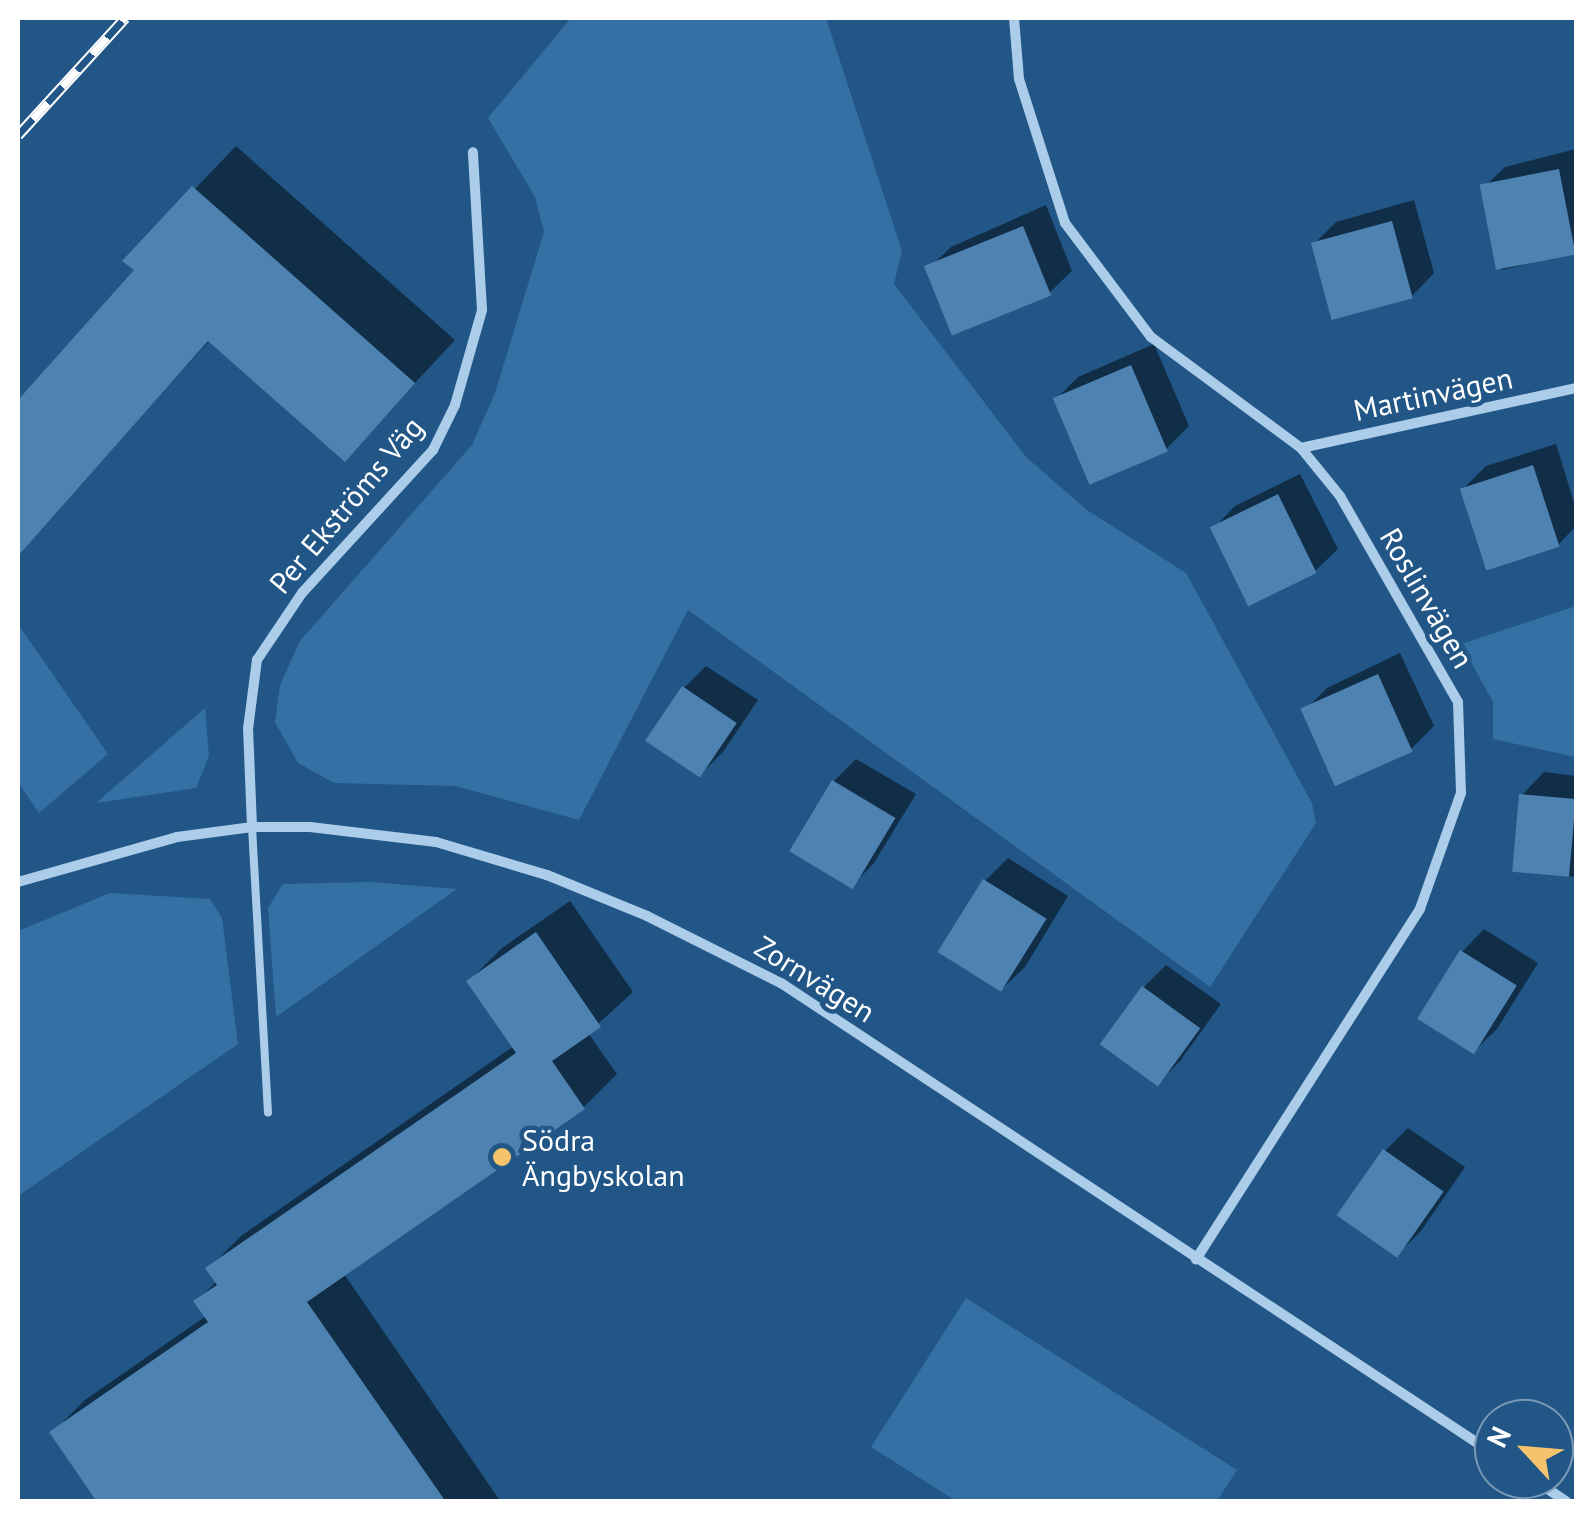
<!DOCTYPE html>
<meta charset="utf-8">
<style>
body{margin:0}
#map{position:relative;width:1594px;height:1519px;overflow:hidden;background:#215687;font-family:"PT Sans",sans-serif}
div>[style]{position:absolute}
.green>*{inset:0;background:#3570a4}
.shadow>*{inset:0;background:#0007}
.building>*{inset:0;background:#4e82b1;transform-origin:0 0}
.service>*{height:8px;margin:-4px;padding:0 4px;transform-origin:4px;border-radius:4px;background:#accdea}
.minor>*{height:10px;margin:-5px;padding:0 5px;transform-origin:5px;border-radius:5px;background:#accdea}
.rail>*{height:11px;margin-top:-5.5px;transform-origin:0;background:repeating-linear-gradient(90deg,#215687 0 22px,#fff 0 44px);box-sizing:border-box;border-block:2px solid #fff}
.dots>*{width:28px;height:28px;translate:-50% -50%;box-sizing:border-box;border:5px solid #215687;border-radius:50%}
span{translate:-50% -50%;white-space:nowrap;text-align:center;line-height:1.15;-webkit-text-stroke:9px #215687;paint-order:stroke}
.street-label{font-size:30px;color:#fff}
.poi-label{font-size:30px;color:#fff}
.left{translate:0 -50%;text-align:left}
.frame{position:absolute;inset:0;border:20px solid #fff;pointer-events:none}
.north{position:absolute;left:1474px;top:1399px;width:100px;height:100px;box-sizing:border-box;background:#215687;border:2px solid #7a9ab7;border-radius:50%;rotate:296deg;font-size:28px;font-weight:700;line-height:40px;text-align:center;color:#fff}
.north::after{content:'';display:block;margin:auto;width:35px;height:45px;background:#f6c36d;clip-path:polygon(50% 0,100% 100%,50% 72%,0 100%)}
</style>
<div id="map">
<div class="green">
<div style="clip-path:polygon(571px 18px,826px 18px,902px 251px,894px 284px,1026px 457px,1087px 510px,1186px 573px,1312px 803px,1316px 823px,1210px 987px,688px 610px,579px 820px,455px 786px,334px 783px,298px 763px,275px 722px,280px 685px,300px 641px,472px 445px,495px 393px,544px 232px,535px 197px,488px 118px)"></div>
<div style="clip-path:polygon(1576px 606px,1576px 757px,1493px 739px,1493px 702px,1461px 644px)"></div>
<div style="clip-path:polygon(18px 624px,108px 754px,39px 813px,18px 782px)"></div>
<div style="clip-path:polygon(205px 708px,209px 756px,196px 788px,96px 803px)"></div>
<div style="clip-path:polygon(369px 882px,457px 889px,276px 1017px,268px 908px,283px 884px)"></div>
<div style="clip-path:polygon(110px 893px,210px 899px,222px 918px,238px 1044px,18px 1196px,18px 931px)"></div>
<div style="clip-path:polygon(966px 1298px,1237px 1470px,1217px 1501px,956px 1501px,871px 1447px)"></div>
</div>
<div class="shadow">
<div style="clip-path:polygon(236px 146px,455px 340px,344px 459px,210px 340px,30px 538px,18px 526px,18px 403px,138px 270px,126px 261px)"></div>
<div style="clip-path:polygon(1576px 149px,1576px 252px,1502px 270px,1482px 189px,1505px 167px)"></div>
<div style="clip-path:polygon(1414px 200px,1434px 273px,1412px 296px,1314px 244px,1336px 222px)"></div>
<div style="clip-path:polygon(1046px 205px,1072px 271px,1049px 293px,928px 269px,951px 247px)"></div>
<div style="clip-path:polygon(1154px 344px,1189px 426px,1166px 449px,1056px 399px,1078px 377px)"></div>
<div style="clip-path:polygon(1556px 444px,1576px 509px,1576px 526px,1558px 545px,1463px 489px,1486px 466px)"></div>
<div style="clip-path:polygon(1300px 474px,1338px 549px,1315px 571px,1213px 529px,1235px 506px)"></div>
<div style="clip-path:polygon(1400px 653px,1434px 726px,1412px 748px,1304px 711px,1327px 688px)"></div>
<div style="clip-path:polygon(706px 666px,758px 700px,723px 752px,700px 775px,684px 688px)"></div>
<div style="clip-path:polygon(856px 759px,916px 794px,874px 863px,852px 886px,834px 781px)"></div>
<div style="clip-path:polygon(1544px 772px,1576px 776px,1576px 877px,1514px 870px,1522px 795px)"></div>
<div style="clip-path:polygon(1008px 858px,1068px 896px,1025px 967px,1002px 989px,985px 881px)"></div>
<div style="clip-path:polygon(570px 901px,633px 992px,588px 1033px,617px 1074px,584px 1107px,344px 1274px,501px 1502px,101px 1502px,53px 1432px,85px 1400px,206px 1316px,196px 1302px,217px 1281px,208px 1269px,241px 1236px,514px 1046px,469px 981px,502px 948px)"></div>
<div style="clip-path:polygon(1484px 929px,1538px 963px,1497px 1029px,1474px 1051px,1462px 952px)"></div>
<div style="clip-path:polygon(1166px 965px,1221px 1004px,1180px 1061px,1158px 1084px,1144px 987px)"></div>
<div style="clip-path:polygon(1408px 1128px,1465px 1167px,1421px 1231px,1398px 1254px,1385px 1151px)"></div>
</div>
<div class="building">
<div style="left:1559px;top:169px;width:87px;height:81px;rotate:79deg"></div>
<div style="clip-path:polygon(192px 186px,415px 383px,345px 462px,208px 341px,18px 556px,18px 400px,134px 270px,122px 261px)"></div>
<div style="left:1392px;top:221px;width:80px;height:84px;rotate:75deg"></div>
<div style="left:1023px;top:226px;width:75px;height:107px;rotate:68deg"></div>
<div style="left:1131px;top:365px;width:94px;height:85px;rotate:67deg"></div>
<div style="left:1533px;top:465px;width:86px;height:77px;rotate:72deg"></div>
<div style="left:1278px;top:494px;width:88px;height:76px;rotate:64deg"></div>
<div style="left:1378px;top:674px;width:85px;height:85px;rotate:66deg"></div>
<div style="left:682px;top:686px;width:66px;height:66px;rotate:34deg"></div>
<div style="left:832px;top:780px;width:74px;height:83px;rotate:31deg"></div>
<div style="left:1519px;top:794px;width:57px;height:78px;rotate:5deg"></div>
<div style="left:983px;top:879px;width:75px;height:86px;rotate:32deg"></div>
<div style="clip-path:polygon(536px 932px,601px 1027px,552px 1061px,585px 1109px,307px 1302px,446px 1502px,97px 1502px,49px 1432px,208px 1322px,193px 1301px,217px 1285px,205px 1268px,516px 1053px,466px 981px)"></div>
<div style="left:1460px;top:950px;width:67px;height:81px;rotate:32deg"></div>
<div style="left:1142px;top:986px;width:72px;height:72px;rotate:36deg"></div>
<div style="left:1383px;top:1149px;width:74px;height:81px;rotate:35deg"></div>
</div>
<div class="service">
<div style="left:252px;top:827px;width:286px;rotate:86.8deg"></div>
</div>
<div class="minor">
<div style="left:1014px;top:18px;width:61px;rotate:85.3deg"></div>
<div style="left:1019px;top:79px;width:151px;rotate:72.3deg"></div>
<div style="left:1065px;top:223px;width:143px;rotate:53deg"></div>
<div style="left:1151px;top:337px;width:187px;rotate:36.5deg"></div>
<div style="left:1301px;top:448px;width:62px;rotate:50.9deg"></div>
<div style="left:1340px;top:496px;width:237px;rotate:60.2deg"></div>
<div style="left:1458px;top:702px;width:91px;rotate:88.1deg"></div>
<div style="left:1461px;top:793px;width:123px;rotate:109.5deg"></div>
<div style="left:1420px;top:909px;width:416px;rotate:122.6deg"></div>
<div style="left:1301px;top:448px;width:281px;rotate:-12.3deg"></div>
<div style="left:252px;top:827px;width:98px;rotate:-92.3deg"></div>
<div style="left:248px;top:729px;width:70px;rotate:-82.6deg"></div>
<div style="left:257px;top:660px;width:81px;rotate:-56.1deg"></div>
<div style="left:302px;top:593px;width:194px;rotate:-47.5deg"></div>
<div style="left:433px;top:450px;width:50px;rotate:-63.9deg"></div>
<div style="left:455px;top:405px;width:99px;rotate:-74.1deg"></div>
<div style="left:482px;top:310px;width:158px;rotate:-93.3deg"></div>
<div style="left:18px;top:882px;width:165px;rotate:-15.8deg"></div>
<div style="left:177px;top:837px;width:76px;rotate:-7.6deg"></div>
<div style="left:252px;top:827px;width:58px"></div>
<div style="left:310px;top:827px;width:127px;rotate:6.8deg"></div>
<div style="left:436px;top:842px;width:116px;rotate:16.6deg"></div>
<div style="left:547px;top:875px;width:108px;rotate:22.3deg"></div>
<div style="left:647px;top:916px;width:150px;rotate:26.6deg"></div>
<div style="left:781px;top:983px;width:855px;rotate:33.45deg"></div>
<div style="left:1533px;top:1479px;width:41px;rotate:34.1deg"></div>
</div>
<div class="rail">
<div style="left:18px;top:135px;width:159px;rotate:-47.6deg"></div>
</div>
<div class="dots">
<div style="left:502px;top:1157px;background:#f6c36d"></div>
</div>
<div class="street-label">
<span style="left:1433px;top:394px;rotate:-12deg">Martinvägen</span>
<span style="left:346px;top:505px;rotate:-50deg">Per Ekströms Väg</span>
<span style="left:1427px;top:598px;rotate:60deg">Roslinvägen</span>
<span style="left:815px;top:979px;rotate:32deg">Zornvägen</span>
</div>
<div class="poi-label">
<span class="left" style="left:522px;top:1157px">Södra<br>Ängbyskolan</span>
</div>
<div class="frame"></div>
<div class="north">N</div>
</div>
